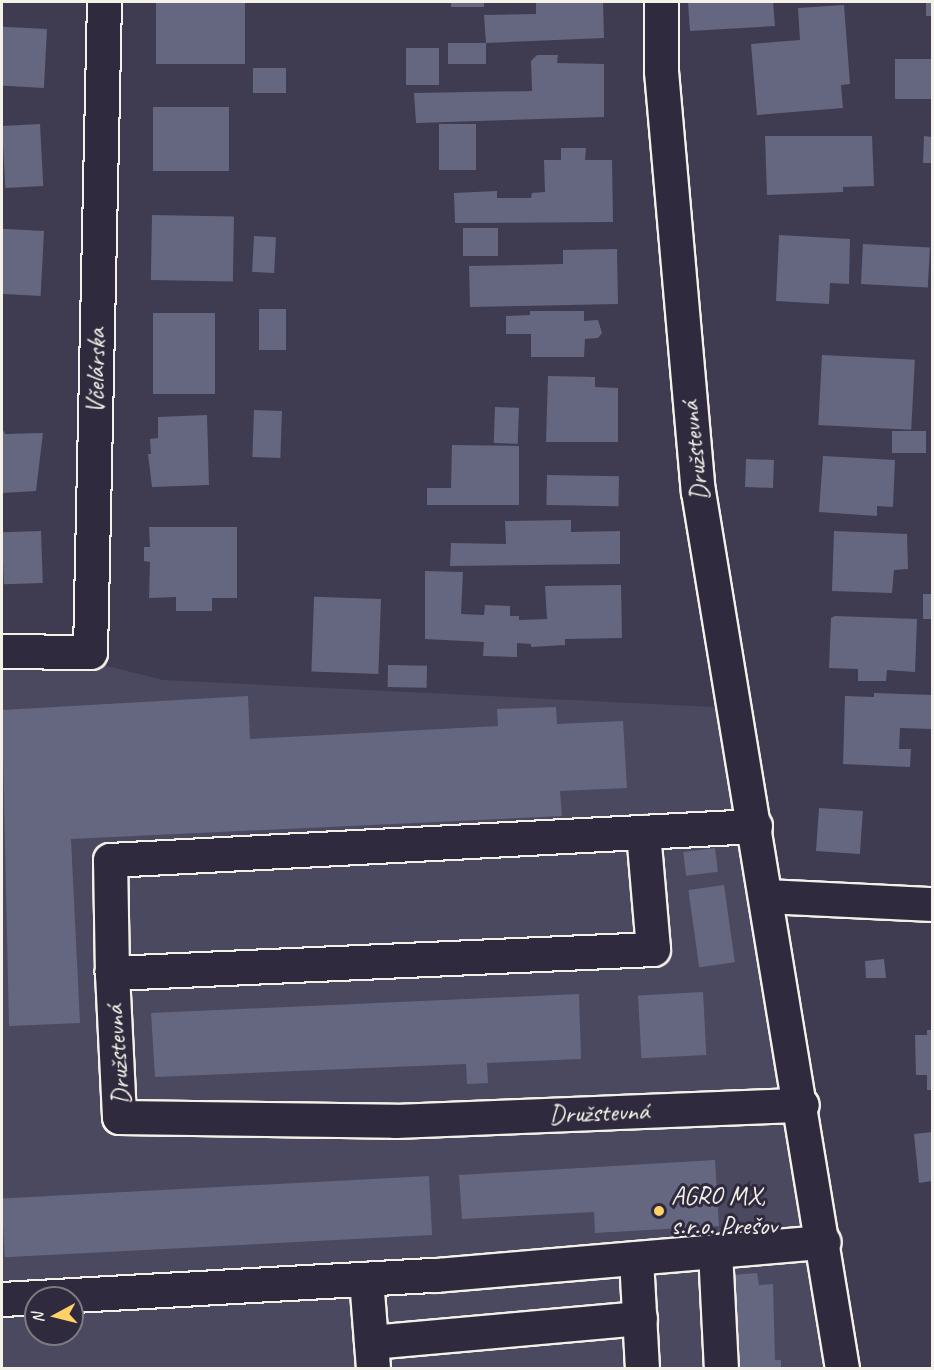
<!DOCTYPE html>
<meta charset="utf-8">
<style>
body{margin:0}
#map{position:relative;width:934px;height:1370px;overflow:hidden;background:#3f3c51;font-family:Caveat,sans-serif}
div>[style]{position:absolute}
.built>*{inset:0;background:#4a495f}
.building>*{inset:0;background:#656680;transform-origin:0 0}
.roads{filter:drop-shadow(2px 0 #f4f1e8) drop-shadow(-2px 0 #f4f1e8) drop-shadow(0 2px #f4f1e8) drop-shadow(0 -2px #f4f1e8)}
.minor>*{height:33px;margin:-16.5px;padding:0 16.5px;transform-origin:16.5px;border-radius:16.5px;background:#2f2a3d}
.dots>*{width:16px;height:16px;translate:-50% -50%;box-sizing:border-box;border:3px solid #2f2a3d;border-radius:50%}
span{translate:-50% -50%;white-space:nowrap;text-align:center;line-height:1.15;-webkit-text-stroke:6px #2f2a3d;paint-order:stroke}
.street-label{font-size:26px;color:#f4f1e8}
.poi-label{font-size:26px;color:#f4f1e8}
.left{translate:0 -50%;text-align:left}
.frame{position:absolute;inset:0;border:3px solid #f4f1e8;pointer-events:none}
.north{position:absolute;left:24px;top:1286px;width:60px;height:60px;box-sizing:border-box;background:#2f2a3d;border:2px solid #7e7a81;border-radius:50%;rotate:263deg;font-size:16px;font-weight:700;line-height:24px;text-align:center;color:#f4f1e8}
.north::after{content:'';display:block;margin:auto;width:21px;height:27px;background:#ffd166;clip-path:polygon(50% 0,100% 100%,50% 72%,0 100%)}
</style>
<div id="map">
<div class="built">
<div style="clip-path:polygon(evenodd,2px 656px,75px 658px,163px 680px,734px 708px,848px 1368px,2px 1368px,2px 656px,36px 1298px,72px 1298px,72px 1334px,36px 1334px,36px 1298px)"></div>
</div>
<div class="building">
<div style="left:156px;top:2px;width:89px;height:62px"></div>
<div style="left:451px;top:2px;width:33px;height:5px"></div>
<div style="clip-path:polygon(536px 2px,603px 2px,604px 38px,486px 43px,484px 15px,536px 14px)"></div>
<div style="clip-path:polygon(688px 2px,773px 2px,775px 26px,690px 31px)"></div>
<div style="left:926px;top:2px;width:6px;height:14px"></div>
<div style="clip-path:polygon(844px 5px,850px 84px,841px 85px,843px 108px,757px 115px,751px 44px,800px 40px,798px 8px)"></div>
<div style="left:47px;top:29px;width:59px;height:45px;rotate:93deg"></div>
<div style="left:486px;top:43px;width:21px;height:38px;rotate:90deg"></div>
<div style="left:439px;top:48px;width:37px;height:33px;rotate:90deg"></div>
<div style="clip-path:polygon(537px 55px,558px 55px,557px 63px,604px 64px,604px 117px,416px 123px,414px 93px,532px 91px,531px 61px)"></div>
<div style="left:932px;top:59px;width:40px;height:37px;rotate:90deg"></div>
<div style="left:253px;top:68px;width:33px;height:25px"></div>
<div style="left:153px;top:107px;width:76px;height:64px"></div>
<div style="left:40px;top:124px;width:62px;height:38px;rotate:87deg"></div>
<div style="left:439px;top:124px;width:37px;height:46px"></div>
<div style="clip-path:polygon(765px 136px,872px 136px,874px 186px,843px 187px,843px 192px,767px 195px)"></div>
<div style="clip-path:polygon(924px 136px,932px 137px,932px 163px,923px 163px)"></div>
<div style="clip-path:polygon(561px 148px,586px 148px,585px 160px,612px 160px,613px 222px,455px 223px,454px 193px,497px 191px,497px 198px,531px 198px,532px 193px,545px 192px,544px 160px,561px 160px)"></div>
<div style="left:152px;top:215px;width:82px;height:65px;rotate:1deg"></div>
<div style="left:463px;top:228px;width:35px;height:28px"></div>
<div style="left:44px;top:231px;width:65px;height:42px;rotate:93deg"></div>
<div style="clip-path:polygon(779px 235px,850px 239px,849px 284px,830px 283px,829px 304px,776px 301px)"></div>
<div style="left:254px;top:236px;width:22px;height:36px;rotate:3deg"></div>
<div style="left:863px;top:244px;width:67px;height:40px;rotate:3deg"></div>
<div style="clip-path:polygon(617px 249px,618px 304px,470px 307px,469px 266px,563px 264px,563px 250px)"></div>
<div style="left:259px;top:309px;width:27px;height:41px"></div>
<div style="clip-path:polygon(530px 311px,584px 311px,584px 321px,598px 320px,602px 333px,598px 338px,585px 339px,584px 357px,531px 357px,531px 334px,506px 334px,506px 316px,530px 315px)"></div>
<div style="left:153px;top:313px;width:62px;height:81px"></div>
<div style="left:822px;top:355px;width:93px;height:70px;rotate:3deg"></div>
<div style="clip-path:polygon(548px 376px,595px 377px,595px 387px,618px 388px,618px 442px,546px 442px)"></div>
<div style="left:495px;top:407px;width:24px;height:36px;rotate:2deg"></div>
<div style="left:254px;top:410px;width:28px;height:47px;rotate:2deg"></div>
<div style="clip-path:polygon(207px 415px,209px 485px,152px 487px,148px 454px,151px 454px,150px 439px,158px 438px,158px 417px)"></div>
<div style="clip-path:polygon(2px 428px,5px 434px,43px 433px,36px 491px,2px 493px)"></div>
<div style="left:892px;top:431px;width:34px;height:22px"></div>
<div style="clip-path:polygon(452px 445px,519px 446px,519px 505px,427px 505px,427px 488px,451px 488px)"></div>
<div style="clip-path:polygon(823px 456px,895px 460px,893px 507px,877px 506px,877px 516px,819px 512px)"></div>
<div style="left:746px;top:459px;width:28px;height:28px;rotate:2deg"></div>
<div style="left:547px;top:475px;width:72px;height:30px;rotate:1deg"></div>
<div style="clip-path:polygon(571px 520px,571px 532px,620px 531px,620px 564px,450px 566px,451px 543px,506px 544px,505px 521px)"></div>
<div style="clip-path:polygon(149px 527px,237px 527px,237px 598px,212px 598px,212px 611px,176px 611px,176px 597px,149px 598px,150px 562px,144px 561px,144px 547px,150px 547px)"></div>
<div style="left:41px;top:531px;width:52px;height:39px;rotate:88deg"></div>
<div style="clip-path:polygon(834px 531px,907px 534px,908px 569px,894px 570px,892px 593px,832px 591px)"></div>
<div style="clip-path:polygon(425px 571px,463px 572px,461px 614px,484px 615px,485px 605px,510px 606px,510px 616px,519px 616px,519px 620px,547px 619px,545px 586px,621px 585px,622px 638px,565px 639px,565px 645px,531px 647px,531px 644px,517px 643px,517px 657px,483px 656px,484px 642px,425px 639px)"></div>
<div style="left:923px;top:594px;width:9px;height:25px"></div>
<div style="left:381px;top:599px;width:75px;height:67px;rotate:92deg"></div>
<div style="clip-path:polygon(835px 616px,917px 619px,915px 672px,887px 670px,886px 681px,858px 681px,858px 669px,829px 668px,831px 618px)"></div>
<div style="left:388px;top:665px;width:39px;height:22px;rotate:1deg"></div>
<div style="clip-path:polygon(874px 693px,932px 695px,932px 729px,900px 728px,899px 749px,911px 749px,910px 767px,843px 764px,845px 696px,874px 697px)"></div>
<div style="clip-path:polygon(248px 696px,250px 739px,498px 726px,497px 709px,556px 707px,557px 724px,623px 721px,627px 788px,560px 791px,562px 816px,71px 839px,80px 1023px,9px 1026px,2px 710px)"></div>
<div style="left:819px;top:808px;width:44px;height:43px;rotate:4deg"></div>
<div style="left:715px;top:848px;width:24px;height:32px;rotate:83deg"></div>
<div style="left:724px;top:885px;width:78px;height:36px;rotate:82deg"></div>
<div style="clip-path:polygon(884px 959px,886px 978px,866px 978px,865px 961px)"></div>
<div style="left:703px;top:992px;width:63px;height:65px;rotate:87deg"></div>
<div style="clip-path:polygon(579px 994px,581px 1059px,487px 1063px,488px 1083px,467px 1084px,466px 1064px,155px 1077px,151px 1013px)"></div>
<div style="clip-path:polygon(927px 1030px,932px 1030px,932px 1090px,927px 1090px,927px 1075px,916px 1075px,915px 1035px,927px 1035px)"></div>
<div style="clip-path:polygon(932px 1132px,932px 1181px,919px 1183px,914px 1134px)"></div>
<div style="clip-path:polygon(715px 1160px,719px 1226px,595px 1233px,594px 1212px,462px 1219px,459px 1175px)"></div>
<div style="left:429px;top:1176px;width:59px;height:428px;rotate:87deg"></div>
<div style="clip-path:polygon(757px 1273px,759px 1285px,773px 1284px,775px 1360px,781px 1360px,781px 1368px,738px 1368px,738px 1362px,731px 1362px,730px 1316px,736px 1316px,733px 1275px)"></div>
</div>
<div class="roads">
<div class="minor">
<div style="left:661px;top:2px;width:69px;rotate:90deg"></div>
<div style="left:661px;top:71px;width:422px;rotate:85deg"></div>
<div style="left:698px;top:491px;width:889px;rotate:80.68deg"></div>
<div style="left:2px;top:651px;width:88px;rotate:0.7deg"></div>
<div style="left:90px;top:652px;width:650px;rotate:-88.77deg"></div>
<div style="left:643px;top:832px;width:117px;rotate:85.1deg"></div>
<div style="left:653px;top:949px;width:542px;rotate:177.46deg"></div>
<div style="left:112px;top:973px;width:144px;rotate:87.2deg"></div>
<div style="left:119px;top:1117px;width:276px;rotate:0.8deg"></div>
<div style="left:395px;top:1121px;width:407px;rotate:-2.3deg"></div>
<div style="left:767px;top:896px;width:165px;rotate:2.8deg"></div>
<div style="left:112px;top:973px;width:113px;rotate:-91deg"></div>
<div style="left:110px;top:860px;width:646px;rotate:-3.02deg"></div>
<div style="left:715px;top:1251px;width:117px;rotate:87.1deg"></div>
<div style="left:636px;top:1258px;width:110px;rotate:86.9deg"></div>
<div style="left:366px;top:1279px;width:89px;rotate:85.5deg"></div>
<div style="left:2px;top:1299px;width:435px;rotate:-3.2deg"></div>
<div style="left:436px;top:1275px;width:389px;rotate:-4.9deg"></div>
<div style="left:371px;top:1342px;width:270px;rotate:-5.1deg"></div>
</div>
</div>
<div class="dots">
<div style="left:659px;top:1211px;background:#ffd166"></div>
</div>
<div class="street-label">
<span style="left:96px;top:371px;rotate:-89deg">Včelárska</span>
<span style="left:695px;top:451px;rotate:-96deg">Družstevná</span>
<span style="left:118px;top:1055px;rotate:-94deg">Družstevná</span>
<span style="left:599px;top:1113px;rotate:-2deg">Družstevná</span>
</div>
<div class="poi-label">
<span class="left" style="left:671px;top:1211px">AGRO MX,<br>s.r.o. Prešov</span>
</div>
<div class="frame"></div>
<div class="north">N</div>
</div>
